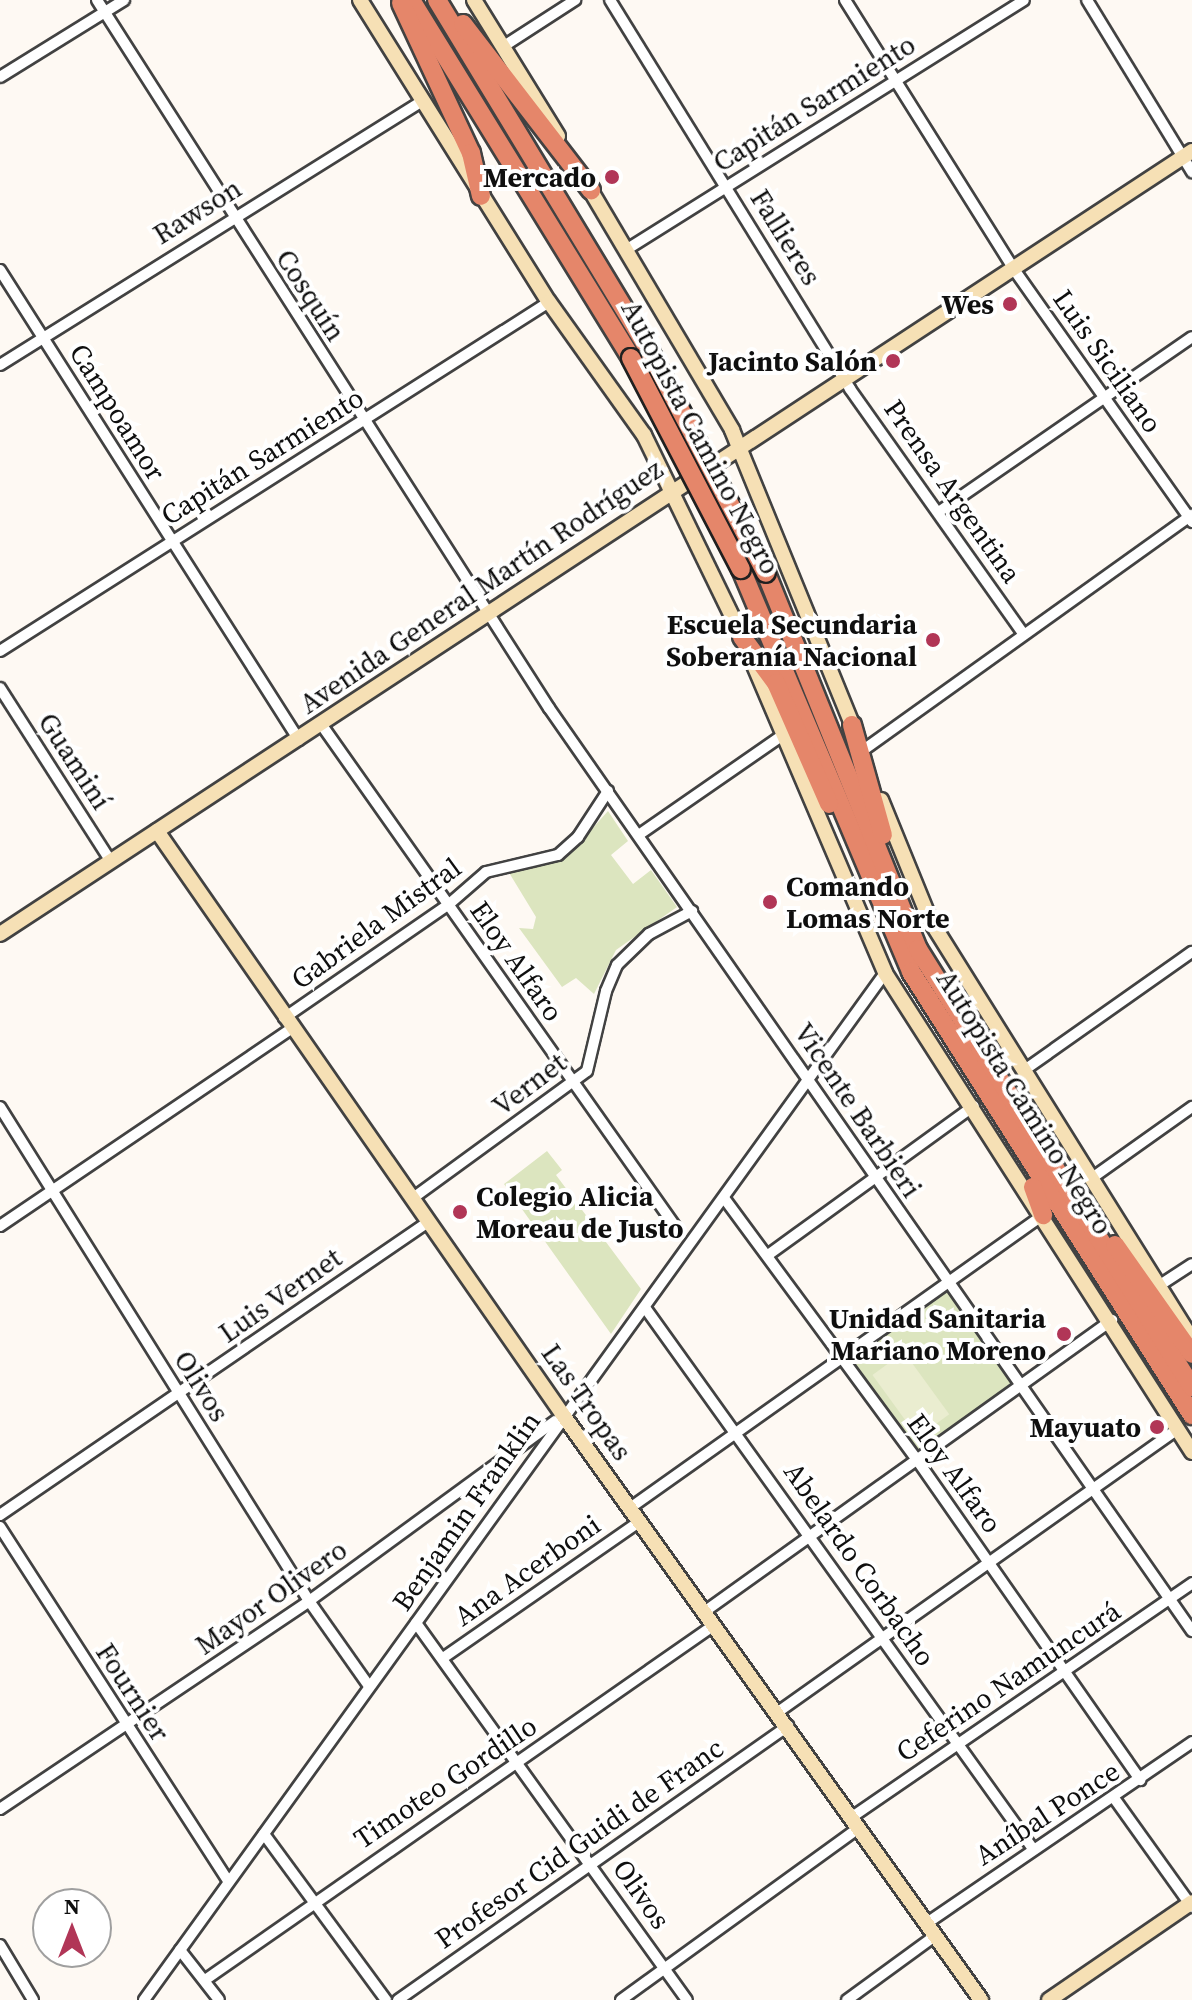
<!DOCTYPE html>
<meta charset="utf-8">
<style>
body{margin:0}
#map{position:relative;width:1192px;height:2000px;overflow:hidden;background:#fef9f3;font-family:"Source Serif 4",serif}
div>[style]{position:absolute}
.green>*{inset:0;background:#dce5bf;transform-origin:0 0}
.pitch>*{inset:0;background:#eaedd0;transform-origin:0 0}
.roads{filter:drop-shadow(2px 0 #424242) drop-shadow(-2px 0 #424242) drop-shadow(0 2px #424242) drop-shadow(0 -2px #424242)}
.street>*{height:10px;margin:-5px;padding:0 5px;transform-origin:5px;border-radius:5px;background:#fff}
.secondary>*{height:14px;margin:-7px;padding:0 7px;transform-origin:7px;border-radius:7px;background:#f6e0b5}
.highway>*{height:18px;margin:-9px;padding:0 9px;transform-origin:9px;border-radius:9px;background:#e5866a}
.bridges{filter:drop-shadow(2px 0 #202020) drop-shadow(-2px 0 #202020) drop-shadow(0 2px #202020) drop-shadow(0 -2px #202020)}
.highway-bridge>*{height:18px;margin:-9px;padding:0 9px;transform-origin:9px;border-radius:9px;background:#e5866a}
.dots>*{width:22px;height:22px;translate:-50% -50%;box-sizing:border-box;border:4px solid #fff;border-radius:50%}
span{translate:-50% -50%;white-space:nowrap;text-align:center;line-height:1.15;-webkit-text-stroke:8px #fff;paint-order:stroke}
.street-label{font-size:28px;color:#0f0f0f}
.poi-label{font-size:28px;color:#0f0f0f;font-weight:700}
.right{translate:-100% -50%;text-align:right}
.left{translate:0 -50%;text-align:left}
.north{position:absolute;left:32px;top:1888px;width:80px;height:80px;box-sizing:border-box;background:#fff;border:2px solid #9f9f9f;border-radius:50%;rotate:0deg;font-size:22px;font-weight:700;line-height:32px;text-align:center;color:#0f0f0f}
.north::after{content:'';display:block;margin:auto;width:28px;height:36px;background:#b13657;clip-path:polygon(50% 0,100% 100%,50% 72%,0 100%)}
</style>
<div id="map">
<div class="green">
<div style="clip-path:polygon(608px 811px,628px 841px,611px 855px,633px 884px,651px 870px,677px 907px,616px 950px,594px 994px,576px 978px,562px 987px,519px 928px,533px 929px,536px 917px,508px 871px,566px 858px)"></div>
<div style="clip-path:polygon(547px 1151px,562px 1170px,556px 1175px,641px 1289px,611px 1334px,504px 1184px)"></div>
<div style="left:946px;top:1279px;width:130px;height:130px;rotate:55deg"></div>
</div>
<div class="pitch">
<div style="left:904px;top:1352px;width:77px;height:39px;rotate:54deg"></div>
</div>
<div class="roads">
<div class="street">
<div style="left:97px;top:0;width:840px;rotate:57.45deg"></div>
<div style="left:549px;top:708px;width:1125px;rotate:55.14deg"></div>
<div style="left:610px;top:0;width:457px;rotate:58.3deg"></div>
<div style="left:850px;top:389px;width:299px;rotate:54.7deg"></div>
<div style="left:845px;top:0;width:316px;rotate:57.9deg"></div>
<div style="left:1013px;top:268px;width:311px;rotate:54.8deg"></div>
<div style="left:1087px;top:0;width:202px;rotate:58.6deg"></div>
<div style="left:504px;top:46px;width:85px;rotate:-32.9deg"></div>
<div style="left:0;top:77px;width:146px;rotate:-31.8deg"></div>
<div style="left:629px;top:248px;width:466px;rotate:-32.1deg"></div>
<div style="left:0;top:270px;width:557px;rotate:57.54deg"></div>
<div style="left:0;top:365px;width:498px;rotate:-32deg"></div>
<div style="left:940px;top:511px;width:306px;rotate:-34.6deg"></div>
<div style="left:0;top:651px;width:651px;rotate:-32.44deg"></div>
<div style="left:0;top:688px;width:204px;rotate:57.4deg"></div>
<div style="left:321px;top:724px;width:614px;rotate:54.81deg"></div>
<div style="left:862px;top:751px;width:406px;rotate:-35.6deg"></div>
<div style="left:640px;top:834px;width:174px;rotate:-34.7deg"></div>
<div style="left:284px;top:1018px;width:199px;rotate:-34.6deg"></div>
<div style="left:448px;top:905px;width:50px;rotate:-41deg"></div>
<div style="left:486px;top:872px;width:74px;rotate:-13.3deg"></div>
<div style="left:558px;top:855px;width:27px;rotate:-42deg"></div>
<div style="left:578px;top:837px;width:55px;rotate:-56.9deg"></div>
<div style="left:1023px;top:1071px;width:207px;rotate:-35.2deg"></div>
<div style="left:0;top:1107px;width:583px;rotate:57.97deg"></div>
<div style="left:309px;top:1601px;width:104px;rotate:54.8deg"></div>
<div style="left:1092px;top:1178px;width:123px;rotate:-35.4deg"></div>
<div style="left:413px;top:1198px;width:215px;rotate:-36.1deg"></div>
<div style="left:587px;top:1071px;width:82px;rotate:-76.6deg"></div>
<div style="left:606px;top:991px;width:28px;rotate:-67deg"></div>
<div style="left:617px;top:965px;width:45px;rotate:-44.1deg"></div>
<div style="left:649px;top:934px;width:49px;rotate:-28.1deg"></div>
<div style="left:724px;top:1198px;width:322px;rotate:53.6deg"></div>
<div style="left:915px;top:1457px;width:394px;rotate:55.1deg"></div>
<div style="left:0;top:1226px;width:351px;rotate:-34.1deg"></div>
<div style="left:768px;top:1255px;width:254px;rotate:-35.9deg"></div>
<div style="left:1160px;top:1285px;width:38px;rotate:-33deg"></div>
<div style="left:646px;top:1309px;width:664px;rotate:54.37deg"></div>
<div style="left:630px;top:1508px;width:506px;rotate:-35.35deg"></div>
<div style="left:0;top:1515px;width:519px;rotate:-34.39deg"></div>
<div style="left:0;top:1527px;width:421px;rotate:57.2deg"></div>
<div style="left:704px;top:1612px;width:502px;rotate:-35.59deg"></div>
<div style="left:416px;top:1623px;width:464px;rotate:54.3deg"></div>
<div style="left:443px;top:1658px;width:240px;rotate:-34.8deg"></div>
<div style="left:778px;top:1712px;width:490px;rotate:-35.3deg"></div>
<div style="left:1114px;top:1798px;width:134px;rotate:54.4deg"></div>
<div style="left:0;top:1809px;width:372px;rotate:-33.9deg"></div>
<div style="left:309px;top:1601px;width:305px;rotate:-36.2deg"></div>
<div style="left:852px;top:1817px;width:413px;rotate:-34.5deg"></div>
<div style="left:264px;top:1834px;width:206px;rotate:53.7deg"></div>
<div style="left:927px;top:1923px;width:321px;rotate:-34.3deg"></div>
<div style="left:0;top:1945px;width:64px;rotate:59deg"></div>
<div style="left:180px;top:1950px;width:63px;rotate:52deg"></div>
<div style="left:205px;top:1980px;width:621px;rotate:-34.89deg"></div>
<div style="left:144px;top:2000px;width:1266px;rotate:-54.19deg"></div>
<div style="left:398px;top:2000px;width:477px;rotate:-35.1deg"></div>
<div style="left:621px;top:2000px;width:294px;rotate:-35.9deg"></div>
<div style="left:847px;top:2000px;width:110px;rotate:-36.1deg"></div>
</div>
<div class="secondary">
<div style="left:360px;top:0;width:356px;rotate:58deg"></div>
<div style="left:549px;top:302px;width:163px;rotate:54.5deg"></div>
<div style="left:644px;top:435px;width:225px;rotate:64.1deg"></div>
<div style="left:742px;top:637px;width:365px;rotate:66.9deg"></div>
<div style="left:885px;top:973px;width:569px;rotate:57.34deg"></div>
<div style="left:474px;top:0;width:160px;rotate:58.3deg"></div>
<div style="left:585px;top:181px;width:289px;rotate:59.4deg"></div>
<div style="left:732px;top:430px;width:326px;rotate:67.8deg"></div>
<div style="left:881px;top:800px;width:130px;rotate:67.8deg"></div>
<div style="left:930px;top:920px;width:494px;rotate:58deg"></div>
<div style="left:157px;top:831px;width:711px;rotate:55.19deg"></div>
<div style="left:563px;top:1415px;width:719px;rotate:54.45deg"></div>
<div style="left:0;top:934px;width:1426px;rotate:-33.3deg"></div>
<div style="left:1049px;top:2000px;width:173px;rotate:-34.4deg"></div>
</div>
<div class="highway">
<div style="left:411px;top:0;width:420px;rotate:58.4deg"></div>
<div style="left:437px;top:0;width:414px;rotate:58.8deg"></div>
<div style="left:401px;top:3px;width:166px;rotate:65deg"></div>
<div style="left:471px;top:153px;width:44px;rotate:76.9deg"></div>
<div style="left:463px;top:24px;width:210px;rotate:52.4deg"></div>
<div style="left:741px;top:569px;width:437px;rotate:67.1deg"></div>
<div style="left:911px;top:972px;width:525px;rotate:57.61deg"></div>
<div style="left:766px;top:573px;width:406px;rotate:68deg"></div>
<div style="left:918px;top:949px;width:517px;rotate:57.97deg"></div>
<div style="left:742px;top:637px;width:57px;rotate:53.5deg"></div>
<div style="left:776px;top:683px;width:132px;rotate:66.3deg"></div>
<div style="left:852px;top:725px;width:114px;rotate:74.3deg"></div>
<div style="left:1033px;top:1187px;width:30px;rotate:70deg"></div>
<div style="left:1115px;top:1245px;width:133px;rotate:54.8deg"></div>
</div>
</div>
<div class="bridges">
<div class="highway-bridge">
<div style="left:651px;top:354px;width:247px;rotate:62.3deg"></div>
<div style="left:631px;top:358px;width:238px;rotate:62.5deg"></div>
</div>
</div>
<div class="dots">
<div style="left:612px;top:177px;background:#b13657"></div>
<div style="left:1010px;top:304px;background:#b13657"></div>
<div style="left:893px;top:361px;background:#b13657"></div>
<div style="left:933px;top:640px;background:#b13657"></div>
<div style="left:770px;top:902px;background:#b13657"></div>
<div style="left:460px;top:1212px;background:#b13657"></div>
<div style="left:1064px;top:1334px;background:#b13657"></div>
<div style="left:1157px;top:1427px;background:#b13657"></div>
</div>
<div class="street-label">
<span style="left:814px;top:103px;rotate:-32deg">Capitán Sarmiento</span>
<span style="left:197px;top:211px;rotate:-32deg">Rawson</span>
<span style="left:786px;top:237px;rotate:58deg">Fallieres</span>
<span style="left:311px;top:295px;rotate:57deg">Cosquín</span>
<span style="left:1108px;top:361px;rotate:55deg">Luis Siciliano</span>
<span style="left:118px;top:412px;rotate:58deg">Campoamor</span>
<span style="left:701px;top:437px;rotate:62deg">Autopista Camino Negro</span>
<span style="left:262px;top:456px;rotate:-32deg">Capitán Sarmiento</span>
<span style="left:953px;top:491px;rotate:55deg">Prensa Argentina</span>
<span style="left:481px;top:586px;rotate:-34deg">Avenida General Martín Rodríguez</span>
<span style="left:75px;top:761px;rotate:57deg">Guaminí</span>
<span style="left:376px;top:923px;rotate:-36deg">Gabriela Mistral</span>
<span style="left:517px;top:961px;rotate:55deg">Eloy Alfaro</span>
<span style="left:529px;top:1084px;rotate:-37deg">Vernet</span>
<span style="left:1025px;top:1102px;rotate:58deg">Autopista Camino Negro</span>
<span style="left:858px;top:1110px;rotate:56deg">Vicente Barbieri</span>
<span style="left:280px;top:1295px;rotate:-35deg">Luis Vernet</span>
<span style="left:202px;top:1386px;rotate:58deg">Olivos</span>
<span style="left:587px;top:1402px;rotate:55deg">Las Tropas</span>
<span style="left:955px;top:1473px;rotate:54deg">Eloy Alfaro</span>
<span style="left:466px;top:1511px;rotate:-55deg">Benjamin Franklin</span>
<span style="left:860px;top:1564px;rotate:55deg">Abelardo Corbacho</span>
<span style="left:527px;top:1570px;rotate:-35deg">Ana Acerboni</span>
<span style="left:271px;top:1597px;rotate:-35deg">Mayor Olivero</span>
<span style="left:1008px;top:1681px;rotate:-34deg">Ceferino Namuncurá</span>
<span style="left:133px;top:1692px;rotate:57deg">Fournier</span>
<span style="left:445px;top:1782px;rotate:-34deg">Timoteo Gordillo</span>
<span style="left:1047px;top:1813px;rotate:-33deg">Aníbal Ponce</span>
<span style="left:579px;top:1843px;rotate:-35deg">Profesor Cid Guidi de Franc</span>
<span style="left:642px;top:1894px;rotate:55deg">Olivos</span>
</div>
<div class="poi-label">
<span class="right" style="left:596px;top:177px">Mercado</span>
<span class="right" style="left:994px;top:304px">Wes</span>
<span class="right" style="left:877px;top:361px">Jacinto Salón</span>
<span class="right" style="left:917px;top:640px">Escuela Secundaria<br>Soberanía Nacional</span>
<span class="left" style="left:786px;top:902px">Comando<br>Lomas Norte</span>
<span class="left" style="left:476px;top:1212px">Colegio Alicia<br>Moreau de Justo</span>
<span class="right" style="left:1046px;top:1334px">Unidad Sanitaria<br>Mariano Moreno</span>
<span class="right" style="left:1141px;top:1427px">Mayuato</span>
</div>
<div class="north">N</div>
</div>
